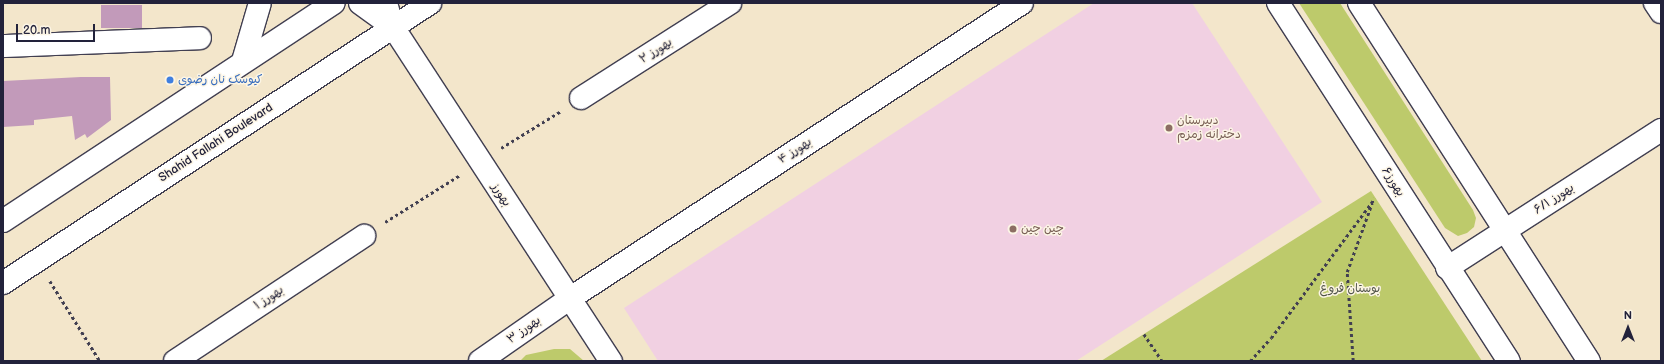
<!DOCTYPE html>
<meta charset="utf-8">
<style>
body{margin:0}
#map{position:relative;width:1664px;height:364px;overflow:hidden;background:#f3e6cb;font-family:"Balsamiq Sans","Playpen Sans Arabic",sans-serif}
div>[style]{position:absolute}
.built>*{inset:0;background:#f1d0e2}
.green>*{inset:0;background:#bdca6b}
.building>*{inset:0;background:#c29aba;transform-origin:0 0}
.path>*{height:2.5px;margin-top:-1.25px;transform-origin:0;background:repeating-linear-gradient(90deg,#413f51 0 3px,transparent 0 6px)}
.roads{filter:drop-shadow(1px 0 #413f51) drop-shadow(-1px 0 #413f51) drop-shadow(0 1px #413f51) drop-shadow(0 -1px #413f51)}
.street>*{height:22px;margin:-11px;padding:0 11px;transform-origin:11px;border-radius:11px;background:#fff}
.secondary>*{height:22px;margin:-11px;padding:0 11px;transform-origin:11px;border-radius:11px;background:#fff}
.dots>*{width:11px;height:11px;translate:-50% -50%;box-sizing:border-box;border:2px solid #fcf5e5;border-radius:50%}
span{translate:-50% -50%;white-space:nowrap;text-align:center;line-height:1.15;-webkit-text-stroke:3px #fcf5e5;paint-order:stroke}
.street-label{font-size:12px;color:#22223b}
.shop-label{font-size:12px;color:#366cbe}
.left{translate:0 -50%;text-align:left}
.education-label{font-size:12px;color:#785e54}
.park-label{font-size:12px;color:#505449}
.frame{position:absolute;inset:0;border:4px solid #22223b;pointer-events:none}
.north{position:absolute;left:1608px;top:308px;width:40px;height:40px;-webkit-text-stroke:3px #fcf5e5;paint-order:stroke;rotate:0deg;font-size:11px;font-weight:700;line-height:16px;text-align:center;color:#22223b}
.north::after{content:'';display:block;margin:auto;width:14px;height:18px;background:#22223b;clip-path:polygon(50% 0,100% 100%,50% 72%,0 100%)}
.scale{position:absolute;left:16px;top:24px;width:79px;height:18px;box-sizing:border-box;border:2px solid #22223b;border-top:0;padding-left:5px;font-size:12px;line-height:14px;white-space:nowrap;color:#22223b;-webkit-text-stroke:3px #fcf5e5;paint-order:stroke}
</style>
<div id="map">
<div class="built">
<div style="clip-path:polygon(1094px 3px,1192px 3px,1322px 202px,1076px 361px,658px 361px,624px 308px)"></div>
</div>
<div class="green">
<div style="clip-path:polygon(1299px 3px,1340px 3px,1473px 210px,1476px 218px,1474px 227px,1467px 233px,1458px 236px,1445px 228px)"></div>
<div style="clip-path:polygon(1371px 191px,1482px 361px,1101px 361px)"></div>
<div style="clip-path:polygon(554px 349px,570px 349px,584px 361px,520px 361px,526px 355px)"></div>
</div>
<div class="building">
<div style="left:142px;top:5px;width:23px;height:41px;rotate:90deg"></div>
<div style="clip-path:polygon(81px 77px,110px 77px,111px 120px,87px 138px,85px 134px,75px 140px,72px 116px,34px 120px,34px 125px,3px 127px,3px 81px)"></div>
</div>
<div class="path">
<div style="left:501px;top:148px;width:70px;rotate:-31.7deg"></div>
<div style="left:385px;top:222px;width:89px;rotate:-32.1deg"></div>
<div style="left:50px;top:281px;width:94px;rotate:58deg"></div>
<div style="left:1144px;top:334px;width:32px;rotate:56deg"></div>
<div style="left:1250px;top:361px;width:31px;rotate:-48deg"></div>
<div style="left:1271px;top:338px;width:174px;rotate:-53.4deg"></div>
<div style="left:1353px;top:361px;width:89px;rotate:-93.9deg"></div>
<div style="left:1347px;top:272px;width:73px;rotate:-70.1deg"></div>
</div>
<div class="roads">
<div class="street">
<div style="left:1278px;top:3px;width:426px;rotate:57.2deg"></div>
<div style="left:1359px;top:3px;width:426px;rotate:57.3deg"></div>
<div style="left:1655px;top:3px;width:11px;rotate:56deg"></div>
<div style="left:3px;top:46px;width:197px;rotate:-2.3deg"></div>
<div style="left:581px;top:98px;width:177px;rotate:-32.5deg"></div>
<div style="left:1447px;top:268px;width:255px;rotate:-32.8deg"></div>
<div style="left:175px;top:361px;width:227px;rotate:-33.5deg"></div>
<div style="left:480px;top:361px;width:108px;rotate:-34.9deg"></div>
<div style="left:569px;top:299px;width:541px;rotate:-33.16deg"></div>
</div>
<div class="secondary">
<div style="left:360px;top:3px;width:41px;rotate:36deg"></div>
<div style="left:386px;top:3px;width:25px;rotate:74deg"></div>
<div style="left:393px;top:27px;width:399px;rotate:56.9deg"></div>
<div style="left:243px;top:61px;width:60px;rotate:-73.7deg"></div>
<div style="left:3px;top:221px;width:396px;rotate:-33.4deg"></div>
<div style="left:3px;top:283px;width:511px;rotate:-33.25deg"></div>
</div>
</div>
<div class="dots">
<div style="left:170px;top:80px;background:#3f7fe0"></div>
<div style="left:1169px;top:128px;background:#8d6e63"></div>
<div style="left:1013px;top:229px;background:#8d6e63"></div>
</div>
<div class="street-label">
<span style="left:656px;top:51px;rotate:-33deg">بهورز ۲</span>
<span style="left:216px;top:143px;rotate:-33deg">Shahid Fallahi Boulevard</span>
<span style="left:795px;top:151px;rotate:-33deg">بهورز ۴</span>
<span style="left:1393px;top:182px;rotate:58deg">بهورز۶</span>
<span style="left:501px;top:195px;rotate:57deg">بهورز</span>
<span style="left:1554px;top:199px;rotate:-33deg">بهورز ۶/۱</span>
<span style="left:269px;top:298px;rotate:-34deg">بهورز ۱</span>
<span style="left:524px;top:330px;rotate:-35deg">بهورز ۳</span>
</div>
<div class="shop-label">
<span class="left" style="left:178px;top:80px">کیوسک نان رضوی</span>
</div>
<div class="education-label">
<span class="left" style="left:1177px;top:128px">دبیرستان<br>دخترانه زمزم</span>
<span class="left" style="left:1021px;top:229px">چین چین</span>
</div>
<div class="park-label">
<span style="left:1350px;top:289px">بوستان فروغ</span>
</div>
<div class="frame"></div>
<div class="north">N</div>
<div class="scale">20 m</div>
</div>
